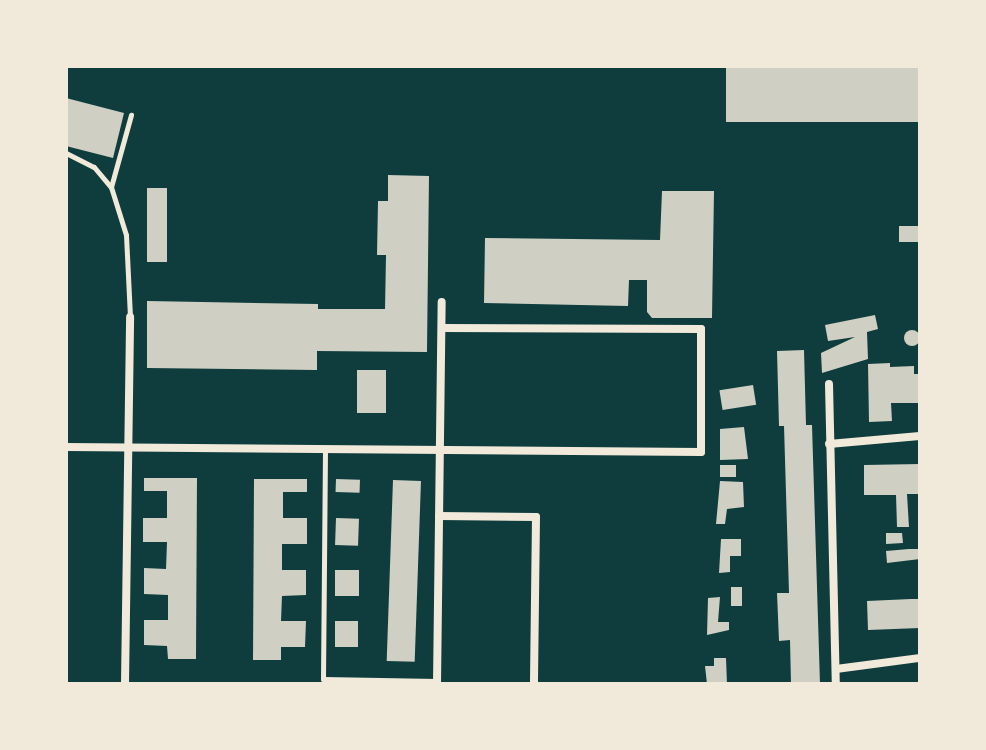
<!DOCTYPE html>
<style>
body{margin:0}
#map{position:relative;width:986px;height:750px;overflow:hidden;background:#0f3d3e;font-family:"Libre Baskerville",serif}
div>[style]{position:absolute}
.building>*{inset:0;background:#cfcfc3;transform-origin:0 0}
.round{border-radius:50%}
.service>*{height:5px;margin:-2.5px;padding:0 2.5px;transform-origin:2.5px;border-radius:2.5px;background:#f1e9da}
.minor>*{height:8px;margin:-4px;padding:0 4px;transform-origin:4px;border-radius:4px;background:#f1e9da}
span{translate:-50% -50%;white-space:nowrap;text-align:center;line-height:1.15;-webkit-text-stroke:7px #f1e9da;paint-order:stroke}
.frame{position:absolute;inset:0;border:68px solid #f1e9da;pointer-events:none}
</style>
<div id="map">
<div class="building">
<div style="left:726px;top:66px;width:194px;height:56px"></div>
<div style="clip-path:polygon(66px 98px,124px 113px,113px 158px,66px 146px)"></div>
<div style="clip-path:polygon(388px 175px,429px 176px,427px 352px,317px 351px,317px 370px,147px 368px,147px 301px,318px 304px,318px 309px,385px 309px,386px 255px,377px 255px,378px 201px,388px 201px)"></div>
<div style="left:147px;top:188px;width:20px;height:74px"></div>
<div style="clip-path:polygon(662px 191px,714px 191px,712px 318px,652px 318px,647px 312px,647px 280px,629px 280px,628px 306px,484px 303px,485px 238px,660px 240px)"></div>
<div style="left:920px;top:226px;width:16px;height:21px;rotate:90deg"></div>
<div style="clip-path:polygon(875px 315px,878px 329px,867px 332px,868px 359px,822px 373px,821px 353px,855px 337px,828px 341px,825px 325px)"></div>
<div class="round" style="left:904px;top:330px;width:16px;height:16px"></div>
<div style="clip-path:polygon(804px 350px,806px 425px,812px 425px,820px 684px,791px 684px,790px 640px,779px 641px,777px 593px,789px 593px,784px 426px,779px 426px,777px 351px)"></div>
<div style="clip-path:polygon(890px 363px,890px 367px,914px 366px,914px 374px,920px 374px,920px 403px,891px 403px,892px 421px,869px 422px,868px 364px)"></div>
<div style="left:386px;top:370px;width:43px;height:29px;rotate:90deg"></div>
<div style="left:753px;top:385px;width:20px;height:34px;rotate:81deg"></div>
<div style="clip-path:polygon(744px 427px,748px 459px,720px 460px,720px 429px)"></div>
<div style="clip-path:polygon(920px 464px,920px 494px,907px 494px,909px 527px,897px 527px,896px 495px,864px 495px,864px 465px)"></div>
<div style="left:736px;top:465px;width:12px;height:16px;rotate:90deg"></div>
<div style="clip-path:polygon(144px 478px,197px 478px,196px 659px,168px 659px,167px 646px,144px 645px,144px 620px,168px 620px,168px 595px,144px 594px,144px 568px,166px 569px,167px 542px,143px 542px,143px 518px,167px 518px,167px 491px,144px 491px)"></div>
<div style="clip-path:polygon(254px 479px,307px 479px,307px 492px,283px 492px,283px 518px,307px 518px,307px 544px,282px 544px,282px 570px,306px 570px,306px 595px,282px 596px,281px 621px,306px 621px,305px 647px,281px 647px,281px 660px,253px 660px)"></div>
<div style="left:336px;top:479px;width:24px;height:13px;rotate:2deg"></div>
<div style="left:393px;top:480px;width:28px;height:181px;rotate:2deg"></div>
<div style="clip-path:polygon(720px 481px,743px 482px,744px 507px,727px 509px,725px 524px,716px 524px)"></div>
<div style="left:336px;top:518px;width:23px;height:27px;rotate:2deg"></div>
<div style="clip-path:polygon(886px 533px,902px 533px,903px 543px,886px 544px)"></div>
<div style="clip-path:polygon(721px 539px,741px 539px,741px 556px,730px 556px,730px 572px,719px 573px)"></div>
<div style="clip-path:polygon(909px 549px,920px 549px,920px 559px,887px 563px,886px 551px)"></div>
<div style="left:335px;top:570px;width:24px;height:26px"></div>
<div style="left:731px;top:587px;width:11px;height:19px"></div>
<div style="clip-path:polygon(720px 597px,718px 622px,729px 622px,729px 630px,707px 635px,708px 598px)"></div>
<div style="clip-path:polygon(911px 599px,920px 599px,920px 628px,868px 630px,867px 601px)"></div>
<div style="left:335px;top:621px;width:23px;height:26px"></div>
<div style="clip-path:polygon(714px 658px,726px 658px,727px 684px,707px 684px,705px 666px,714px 666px)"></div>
</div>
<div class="service">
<div style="left:66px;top:153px;width:31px;rotate:27deg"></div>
<div style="left:94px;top:167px;width:26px;rotate:50deg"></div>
<div style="left:111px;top:187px;width:50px;rotate:72.6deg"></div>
<div style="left:126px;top:235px;width:81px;rotate:87.2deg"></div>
<div style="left:111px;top:187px;width:75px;rotate:-74.5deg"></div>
<div style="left:325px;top:450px;width:229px;rotate:90.5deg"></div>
<div style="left:323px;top:679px;width:114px;rotate:1deg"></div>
</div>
<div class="minor">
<div style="left:829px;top:384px;width:300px;rotate:88.7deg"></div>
<div style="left:829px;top:444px;width:91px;rotate:-5deg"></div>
<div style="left:66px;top:447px;width:635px;rotate:0.45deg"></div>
<div style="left:701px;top:452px;width:123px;rotate:-90deg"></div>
<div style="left:701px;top:329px;width:259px;rotate:-179.8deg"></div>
<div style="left:439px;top:516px;width:97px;rotate:0.6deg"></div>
<div style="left:536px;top:517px;width:167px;rotate:90.7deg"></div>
<div style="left:836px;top:669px;width:85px;rotate:-7.5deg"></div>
<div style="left:125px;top:684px;width:367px;rotate:-89.2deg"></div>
<div style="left:437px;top:684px;width:382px;rotate:-89.3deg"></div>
</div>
<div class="frame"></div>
</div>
